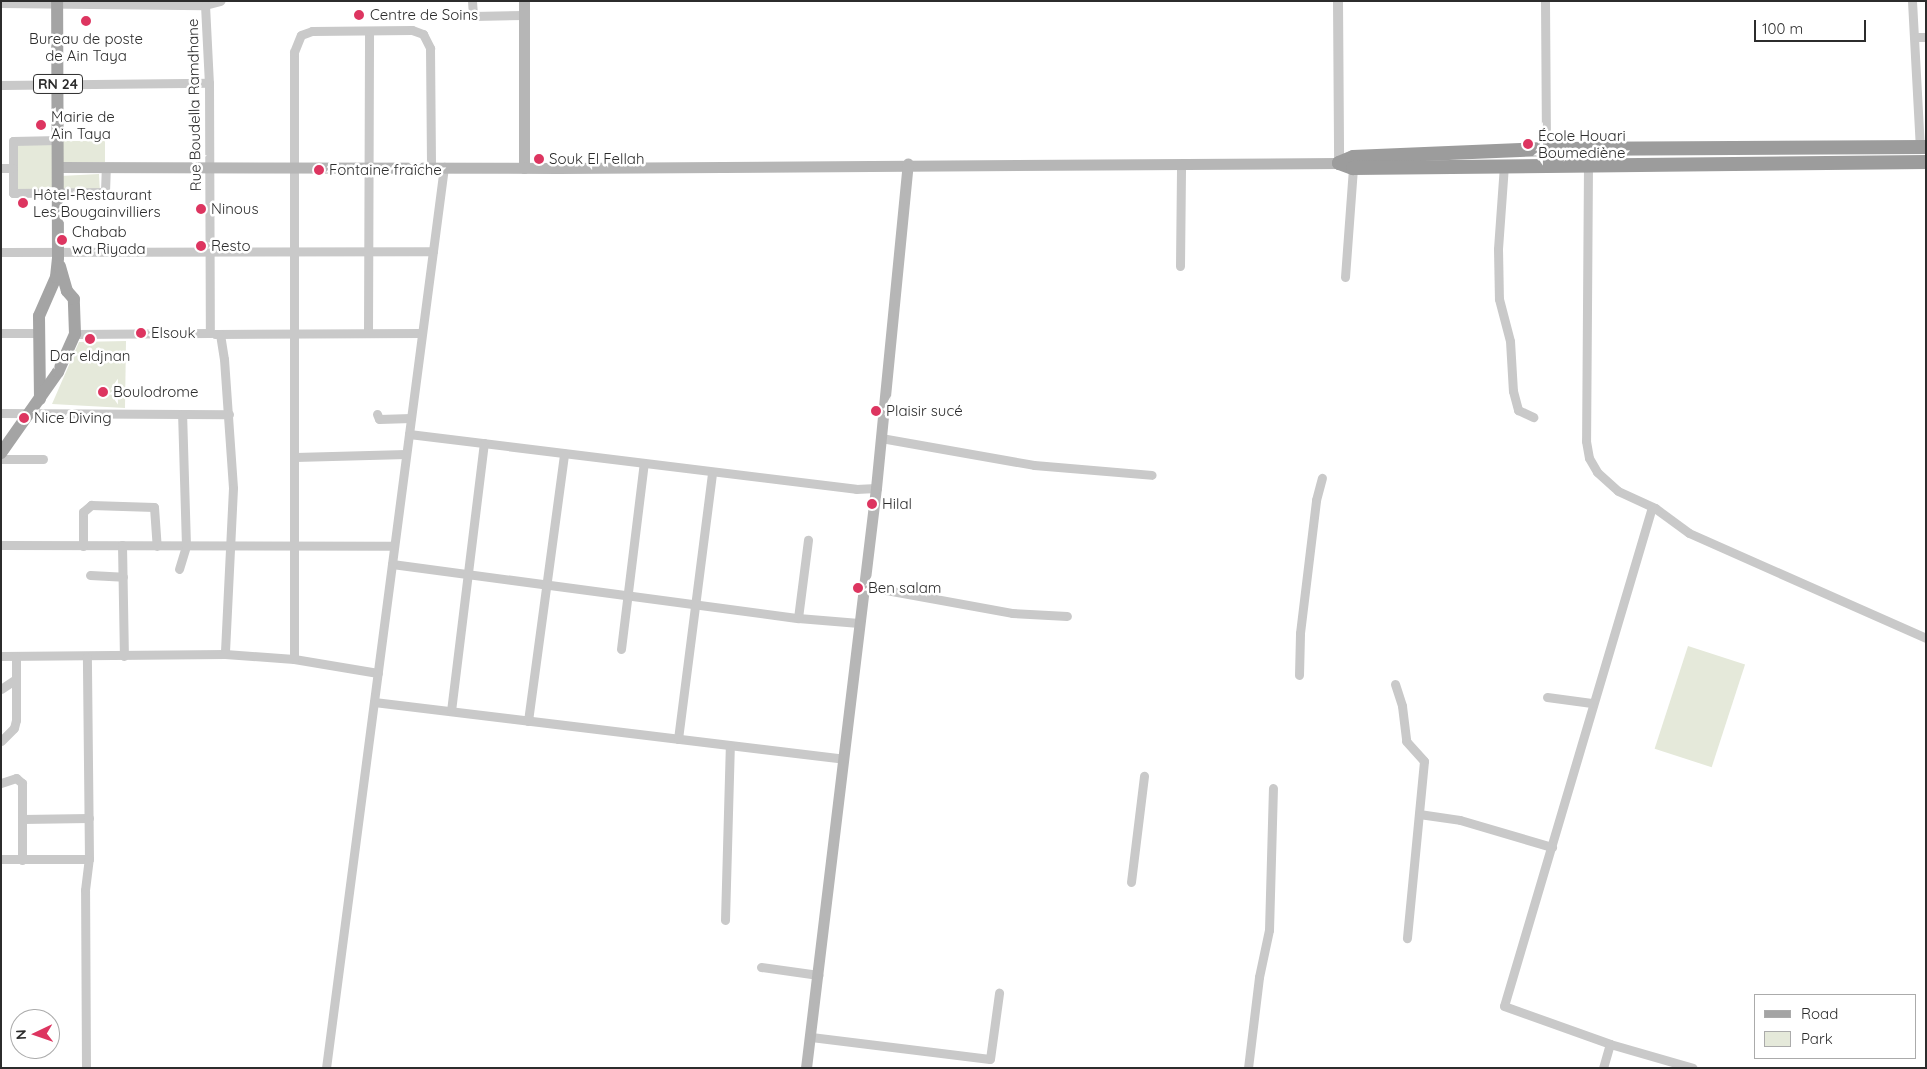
<!DOCTYPE html>
<meta charset="utf-8">
<style>
body{margin:0}
#map{position:relative;width:1927px;height:1069px;overflow:hidden;background:#fff;font-family:Quicksand,sans-serif}
div>[style]{position:absolute}
.green>*{inset:0;background:#e5e9da;transform-origin:0 0}
.minor>*{height:9px;margin:-4.5px;padding:0 4.5px;transform-origin:4.5px;border-radius:4.5px;background:#c9c9c9}
.tertiary>*{height:10px;margin:-5px;padding:0 5px;transform-origin:5px;border-radius:5px;background:#c9c9c9}
.secondary>*{height:11px;margin:-5.5px;padding:0 5.5px;transform-origin:5.5px;border-radius:5.5px;background:#b6b6b6}
.primary>*{height:12px;margin:-6px;padding:0 6px;transform-origin:6px;border-radius:6px;background:#a4a4a4}
.trunk>*{height:14px;margin:-7px;padding:0 7px;transform-origin:7px;border-radius:7px;background:#9c9c9c}
.dots>*{width:14px;height:14px;translate:-50% -50%;box-sizing:border-box;border:2px solid #fff;border-radius:50%}
span{translate:-50% -50%;white-space:nowrap;text-align:center;line-height:1.15;-webkit-text-stroke:5px #fff;paint-order:stroke}
.shield-label span{padding:1px 4px;background:#fff;border:1px solid;border-radius:4px;-webkit-text-stroke-width:0}
.shield-label{font-size:14px;color:#2c2c2c;font-weight:700}
.poi-label{font-size:15px;color:#2c2c2c}
.left{translate:0 -50%;text-align:left}
.street-label{font-size:15px;color:#2c2c2c}
.frame{position:absolute;inset:0;border:2px solid #2c2c2c;pointer-events:none}
.legend{position:absolute;left:1754px;top:994px;width:162px;height:65px;box-sizing:border-box;background:#fff;border:1px solid #ababab;margin:0;padding:6px 9px;list-style:none;font-size:15px;color:#2c2c2c}
.legend li{display:flex;align-items:center;gap:10px;height:25px}
.legend b{width:25px;border:1px solid #ababab}
.north{position:absolute;left:10px;top:1009px;width:50px;height:50px;box-sizing:border-box;background:#fff;border:1px solid #ababab;border-radius:50%;rotate:267deg;font-size:14px;font-weight:700;line-height:20px;text-align:center;color:#2c2c2c}
.north::after{content:'';display:block;margin:auto;width:18px;height:22px;background:#dd3560;clip-path:polygon(50% 0,100% 100%,50% 72%,0 100%)}
.scale{position:absolute;left:1754px;top:20px;width:112px;height:22px;box-sizing:border-box;border:2px solid #2c2c2c;border-top:0;padding-left:6px;font-size:15px;line-height:18px;white-space:nowrap;color:#2c2c2c;-webkit-text-stroke:4px #fff;paint-order:stroke}
</style>
<div id="map">
<div class="green">
<div style="left:61px;top:141px;width:44px;height:21px"></div>
<div style="left:15px;top:143px;width:37px;height:48px"></div>
<div style="left:99px;top:174px;width:17px;height:39px;rotate:87deg"></div>
<div style="clip-path:polygon(126px 341px,125px 408px,52px 404px,79px 342px)"></div>
<div style="left:1688px;top:646px;width:60px;height:108px;rotate:18deg"></div>
</div>
<div class="minor">
<div style="left:205px;top:1px;width:4px;rotate:90deg"></div>
<div style="left:205px;top:5px;width:16px;rotate:-15deg"></div>
<div style="left:472px;top:1px;width:15px;rotate:86deg"></div>
<div style="left:473px;top:16px;width:51px;rotate:-1.1deg"></div>
<div style="left:1545px;top:1px;width:148px;rotate:89.6deg"></div>
<div style="left:1912px;top:1px;width:147px;rotate:86.9deg"></div>
<div style="left:1px;top:3px;width:204px;rotate:0.6deg"></div>
<div style="left:205px;top:5px;width:78px;rotate:87.1deg"></div>
<div style="left:209px;top:83px;width:250px;rotate:89.8deg"></div>
<div style="left:210px;top:333px;width:135px;rotate:179.6deg"></div>
<div style="left:1914px;top:37px;width:12px"></div>
<div style="left:1px;top:85px;width:208px;rotate:-0.6deg"></div>
<div style="left:58px;top:140px;width:45px;rotate:178.7deg"></div>
<div style="left:13px;top:141px;width:52px;rotate:90deg"></div>
<div style="left:13px;top:193px;width:92px;rotate:-0.6deg"></div>
<div style="left:105px;top:192px;width:24px;rotate:-88deg"></div>
<div style="left:1504px;top:165px;width:84px;rotate:94.1deg"></div>
<div style="left:1498px;top:249px;width:50px;rotate:88.9deg"></div>
<div style="left:1499px;top:299px;width:43px;rotate:75.3deg"></div>
<div style="left:1510px;top:341px;width:50px;rotate:86.6deg"></div>
<div style="left:1513px;top:391px;width:20px;rotate:75deg"></div>
<div style="left:1518px;top:410px;width:17px;rotate:25deg"></div>
<div style="left:1588px;top:165px;width:276px;rotate:90.4deg"></div>
<div style="left:1586px;top:441px;width:17px;rotate:80deg"></div>
<div style="left:1589px;top:458px;width:16px;rotate:60deg"></div>
<div style="left:1597px;top:472px;width:28px;rotate:42deg"></div>
<div style="left:1618px;top:491px;width:41px;rotate:24.7deg"></div>
<div style="left:1655px;top:508px;width:42px;rotate:36.3deg"></div>
<div style="left:1689px;top:533px;width:259px;rotate:23.9deg"></div>
<div style="left:1px;top:168px;width:12px"></div>
<div style="left:1px;top:252px;width:432px;rotate:-0.1deg"></div>
<div style="left:1180px;top:266px;width:101px;rotate:-89.4deg"></div>
<div style="left:1345px;top:277px;width:109px;rotate:-85.8deg"></div>
<div style="left:1px;top:333px;width:37px"></div>
<div style="left:368px;top:333px;width:302px;rotate:-89.8deg"></div>
<div style="left:215px;top:334px;width:207px;rotate:-0.3deg"></div>
<div style="left:220px;top:334px;width:25px;rotate:81deg"></div>
<div style="left:224px;top:359px;width:129px;rotate:86deg"></div>
<div style="left:233px;top:488px;width:166px;rotate:92.8deg"></div>
<div style="left:1px;top:413px;width:228px;rotate:0.3deg"></div>
<div style="left:377px;top:414px;width:5px;rotate:68deg"></div>
<div style="left:379px;top:419px;width:32px;rotate:-2deg"></div>
<div style="left:409px;top:434px;width:450px;rotate:7deg"></div>
<div style="left:856px;top:489px;width:20px;rotate:-3deg"></div>
<div style="left:881px;top:438px;width:155px;rotate:10deg"></div>
<div style="left:1034px;top:465px;width:118px;rotate:4.8deg"></div>
<div style="left:295px;top:457px;width:111px;rotate:-1.5deg"></div>
<div style="left:1px;top:459px;width:42px"></div>
<div style="left:1652px;top:507px;width:520px;rotate:106.52deg"></div>
<div style="left:1504px;top:1006px;width:113px;rotate:19.7deg"></div>
<div style="left:1610px;top:1044px;width:86px;rotate:16.1deg"></div>
<div style="left:1px;top:545px;width:393px;rotate:0.1deg"></div>
<div style="left:122px;top:545px;width:111px;rotate:89deg"></div>
<div style="left:83px;top:546px;width:34px;rotate:-90deg"></div>
<div style="left:83px;top:512px;width:11px;rotate:-41deg"></div>
<div style="left:91px;top:505px;width:63px;rotate:1.8deg"></div>
<div style="left:154px;top:507px;width:39px;rotate:86deg"></div>
<div style="left:392px;top:564px;width:410px;rotate:7.6deg"></div>
<div style="left:798px;top:618px;width:61px;rotate:4.7deg"></div>
<div style="left:179px;top:569px;width:24px;rotate:-73deg"></div>
<div style="left:186px;top:546px;width:132px;rotate:-91.7deg"></div>
<div style="left:90px;top:575px;width:33px;rotate:3deg"></div>
<div style="left:864px;top:586px;width:150px;rotate:10.3deg"></div>
<div style="left:1012px;top:613px;width:55px;rotate:3.1deg"></div>
<div style="left:798px;top:618px;width:79px;rotate:-82.7deg"></div>
<div style="left:621px;top:649px;width:187px;rotate:-83deg"></div>
<div style="left:1px;top:656px;width:224px;rotate:-0.5deg"></div>
<div style="left:225px;top:654px;width:69px;rotate:4.1deg"></div>
<div style="left:294px;top:659px;width:85px;rotate:9.5deg"></div>
<div style="left:294px;top:659px;width:607px;rotate:-90deg"></div>
<div style="left:294px;top:52px;width:18px;rotate:-68deg"></div>
<div style="left:301px;top:35px;width:12px;rotate:-20deg"></div>
<div style="left:312px;top:31px;width:100px;rotate:-0.6deg"></div>
<div style="left:412px;top:30px;width:12px;rotate:20deg"></div>
<div style="left:423px;top:34px;width:16px;rotate:63deg"></div>
<div style="left:430px;top:48px;width:119px;rotate:89.5deg"></div>
<div style="left:1299px;top:675px;width:42px;rotate:-88.6deg"></div>
<div style="left:1300px;top:633px;width:134px;rotate:-83.1deg"></div>
<div style="left:1316px;top:500px;width:23px;rotate:-75deg"></div>
<div style="left:1395px;top:684px;width:23px;rotate:72deg"></div>
<div style="left:1402px;top:706px;width:35px;rotate:83deg"></div>
<div style="left:1406px;top:741px;width:27px;rotate:48deg"></div>
<div style="left:1424px;top:761px;width:178px;rotate:95.5deg"></div>
<div style="left:1px;top:689px;width:18px;rotate:-34deg"></div>
<div style="left:1547px;top:697px;width:45px;rotate:7.6deg"></div>
<div style="left:374px;top:702px;width:471px;rotate:6.9deg"></div>
<div style="left:451px;top:711px;width:270px;rotate:-83deg"></div>
<div style="left:528px;top:721px;width:270px;rotate:-82.3deg"></div>
<div style="left:678px;top:739px;width:269px;rotate:-82.7deg"></div>
<div style="left:1px;top:741px;width:18px;rotate:-45deg"></div>
<div style="left:14px;top:728px;width:8px;rotate:-76deg"></div>
<div style="left:16px;top:720px;width:64px;rotate:-90deg"></div>
<div style="left:1px;top:783px;width:16px;rotate:-18deg"></div>
<div style="left:16px;top:778px;width:8px;rotate:40deg"></div>
<div style="left:22px;top:783px;width:77px;rotate:90deg"></div>
<div style="left:1419px;top:814px;width:41px;rotate:8.3deg"></div>
<div style="left:1460px;top:820px;width:96px;rotate:16.4deg"></div>
<div style="left:22px;top:819px;width:67px;rotate:-0.9deg"></div>
<div style="left:1px;top:859px;width:88px"></div>
<div style="left:89px;top:859px;width:202px;rotate:-90.6deg"></div>
<div style="left:1131px;top:882px;width:107px;rotate:-83deg"></div>
<div style="left:725px;top:920px;width:174px;rotate:-88.4deg"></div>
<div style="left:761px;top:967px;width:58px;rotate:8deg"></div>
<div style="left:811px;top:1037px;width:180px;rotate:7deg"></div>
<div style="left:990px;top:1059px;width:67px;rotate:-82.2deg"></div>
<div style="left:86px;top:1068px;width:178px;rotate:-90.3deg"></div>
<div style="left:85px;top:890px;width:31px;rotate:-83deg"></div>
<div style="left:326px;top:1068px;width:909px;rotate:-82.54deg"></div>
<div style="left:1248px;top:1068px;width:92px;rotate:-83.1deg"></div>
<div style="left:1259px;top:977px;width:48px;rotate:-78deg"></div>
<div style="left:1269px;top:930px;width:142px;rotate:-88.4deg"></div>
<div style="left:1603px;top:1068px;width:25px;rotate:-74deg"></div>
</div>
<div class="tertiary">
<div style="left:1338px;top:1px;width:162px;rotate:89.6deg"></div>
</div>
<div class="secondary">
<div style="left:524px;top:1px;width:167px;rotate:90deg"></div>
<div style="left:58px;top:167px;width:500px;rotate:0.11deg"></div>
<div style="left:558px;top:168px;width:781px;rotate:-0.37deg"></div>
<div style="left:806px;top:1068px;width:584px;rotate:-83.12deg"></div>
<div style="left:876px;top:488px;width:326px;rotate:-84.4deg"></div>
</div>
<div class="primary">
<div style="left:40px;top:399px;width:83px;rotate:-90.7deg"></div>
<div style="left:39px;top:316px;width:43px;rotate:-66.4deg"></div>
<div style="left:56px;top:277px;width:19px;rotate:-84deg"></div>
<div style="left:58px;top:258px;width:257px;rotate:-90.2deg"></div>
<div style="left:1px;top:453px;width:99px;rotate:-54.9deg"></div>
<div style="left:58px;top:372px;width:42px;rotate:-65.9deg"></div>
<div style="left:75px;top:334px;width:35px;rotate:-92deg"></div>
<div style="left:74px;top:299px;width:11px;rotate:-131deg"></div>
<div style="left:67px;top:291px;width:26px;rotate:-106deg"></div>
</div>
<div class="trunk">
<div style="left:1339px;top:163px;width:15px;rotate:-23deg"></div>
<div style="left:1353px;top:157px;width:193px;rotate:-2.4deg"></div>
<div style="left:1546px;top:149px;width:380px;rotate:-0.3deg"></div>
<div style="left:1339px;top:163px;width:15px;rotate:20deg"></div>
<div style="left:1353px;top:168px;width:573px;rotate:-0.6deg"></div>
</div>
<div class="dots">
<div style="left:359px;top:15px;background:#dd3560"></div>
<div style="left:86px;top:21px;background:#dd3560"></div>
<div style="left:41px;top:125px;background:#dd3560"></div>
<div style="left:1528px;top:144px;background:#dd3560"></div>
<div style="left:539px;top:159px;background:#dd3560"></div>
<div style="left:319px;top:170px;background:#dd3560"></div>
<div style="left:23px;top:203px;background:#dd3560"></div>
<div style="left:201px;top:209px;background:#dd3560"></div>
<div style="left:62px;top:240px;background:#dd3560"></div>
<div style="left:201px;top:246px;background:#dd3560"></div>
<div style="left:141px;top:333px;background:#dd3560"></div>
<div style="left:90px;top:339px;background:#dd3560"></div>
<div style="left:103px;top:392px;background:#dd3560"></div>
<div style="left:876px;top:411px;background:#dd3560"></div>
<div style="left:24px;top:418px;background:#dd3560"></div>
<div style="left:872px;top:504px;background:#dd3560"></div>
<div style="left:858px;top:588px;background:#dd3560"></div>
</div>
<div class="shield-label">
<span style="left:58px;top:84px">RN 24</span>
</div>
<div class="poi-label">
<span class="left" style="left:370px;top:15px">Centre de Soins</span>
<span style="left:86px;top:47px">Bureau de poste<br>de Ain Taya</span>
<span class="left" style="left:51px;top:125px">Mairie de<br>Ain Taya</span>
<span class="left" style="left:1538px;top:144px">École Houari<br>Boumediène</span>
<span class="left" style="left:549px;top:159px">Souk El Fellah</span>
<span class="left" style="left:329px;top:170px">Fontaine fraîche</span>
<span class="left" style="left:33px;top:203px">Hôtel-Restaurant<br>Les Bougainvilliers</span>
<span class="left" style="left:211px;top:209px">Ninous</span>
<span class="left" style="left:72px;top:240px">Chabab<br>wa Riyada</span>
<span class="left" style="left:211px;top:246px">Resto</span>
<span class="left" style="left:151px;top:333px">Elsouk</span>
<span style="left:90px;top:356px">Dar eldjnan</span>
<span class="left" style="left:113px;top:392px">Boulodrome</span>
<span class="left" style="left:886px;top:411px">Plaisir sucé</span>
<span class="left" style="left:34px;top:418px">Nice Diving</span>
<span class="left" style="left:882px;top:504px">Hilal</span>
<span class="left" style="left:868px;top:588px">Ben salam</span>
</div>
<div class="street-label">
<span style="left:194px;top:105px;rotate:-91deg">Rue Boudella Ramdhane</span>
</div>
<div class="frame"></div>
<ul class="legend">
<li><b style="height:6px;background:#a4a4a4"></b>Road</li>
<li><b style="height:14px;background:#e5e9da"></b>Park</li>
</ul>
<div class="north">N</div>
<div class="scale">100 m</div>
</div>
